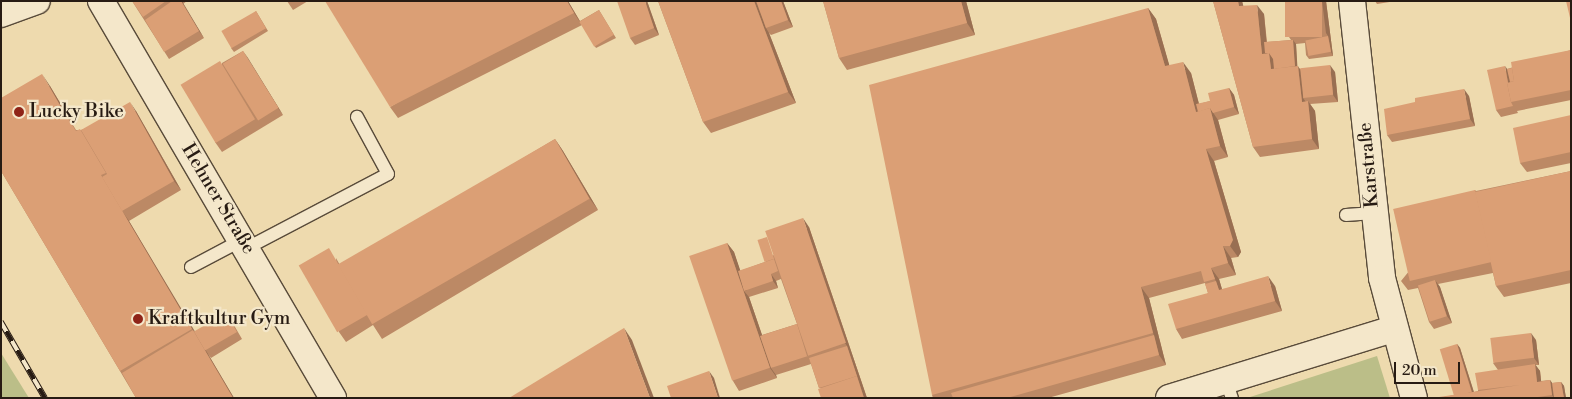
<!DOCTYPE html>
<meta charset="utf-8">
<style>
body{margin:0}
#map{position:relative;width:1572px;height:399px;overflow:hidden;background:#eedaae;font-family:"Libre Bodoni",serif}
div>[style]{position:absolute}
.green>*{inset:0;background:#bbbe88}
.roads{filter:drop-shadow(1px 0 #594b3a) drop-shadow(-1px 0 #594b3a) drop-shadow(0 1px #594b3a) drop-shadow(0 -1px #594b3a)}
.lane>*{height:12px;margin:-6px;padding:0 6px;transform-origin:6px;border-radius:6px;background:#f4e7ca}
.street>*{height:26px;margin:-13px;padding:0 13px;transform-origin:13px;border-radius:13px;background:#f4e7ca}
.rail>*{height:5.5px;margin-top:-2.75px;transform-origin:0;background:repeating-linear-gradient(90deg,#f4e7ca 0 11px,#271b13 0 22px);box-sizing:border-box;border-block:1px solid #271b13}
.wall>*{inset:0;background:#bc8965}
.shaded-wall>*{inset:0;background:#996f52}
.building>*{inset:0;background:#db9f75;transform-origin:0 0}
.dots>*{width:14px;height:14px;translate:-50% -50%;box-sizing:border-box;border:2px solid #f4e7ca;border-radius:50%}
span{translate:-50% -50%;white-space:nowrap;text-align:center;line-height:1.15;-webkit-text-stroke:4.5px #f4e7ca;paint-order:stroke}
.poi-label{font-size:19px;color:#271b13}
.left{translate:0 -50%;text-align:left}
.street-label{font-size:19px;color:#271b13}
.frame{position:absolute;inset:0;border:2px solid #271b13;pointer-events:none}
.scale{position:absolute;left:1394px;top:362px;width:66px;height:22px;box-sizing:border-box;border:2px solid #271b13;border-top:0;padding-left:6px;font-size:15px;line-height:18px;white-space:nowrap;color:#271b13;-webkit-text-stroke:4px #f4e7ca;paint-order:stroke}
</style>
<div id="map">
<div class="green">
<div style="clip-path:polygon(1px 353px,29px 398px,1px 398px)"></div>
<div style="clip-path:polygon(1377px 356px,1390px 398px,1247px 398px)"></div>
</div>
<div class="roads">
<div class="lane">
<div style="left:1346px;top:215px;width:28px;rotate:-4deg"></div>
<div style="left:247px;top:248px;width:159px;rotate:-27.7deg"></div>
<div style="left:388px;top:174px;width:65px;rotate:-118.5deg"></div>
<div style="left:191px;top:267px;width:58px;rotate:-27.9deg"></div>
<div style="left:1226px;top:380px;width:19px;rotate:72deg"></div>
</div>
<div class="street">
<div style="left:101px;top:1px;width:460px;rotate:59.7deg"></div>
<div style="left:1352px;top:1px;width:279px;rotate:83.8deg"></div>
<div style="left:1382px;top:278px;width:124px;rotate:75.1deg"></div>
<div style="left:1px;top:14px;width:38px;rotate:-20deg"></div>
<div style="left:1169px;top:398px;width:234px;rotate:-17.1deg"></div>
</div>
</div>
<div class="rail">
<div style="left:1px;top:322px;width:88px;rotate:59.9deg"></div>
</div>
<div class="wall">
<div style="clip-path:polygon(132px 1px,187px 1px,183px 4px,204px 38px,169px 59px)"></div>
<div style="clip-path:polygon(287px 1px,308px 1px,293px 10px)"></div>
<div style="clip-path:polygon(568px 1px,580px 21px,599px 10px,616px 38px,596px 48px,582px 25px,398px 118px,390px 107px)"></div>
<div style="clip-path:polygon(647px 1px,659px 35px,635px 45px,630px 38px)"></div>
<div style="clip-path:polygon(658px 1px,783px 1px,793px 27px,771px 35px,769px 33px,796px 103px,711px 133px,703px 122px)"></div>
<div style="clip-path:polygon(823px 1px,966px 1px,975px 35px,847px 70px,839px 58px)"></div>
<div style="clip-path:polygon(1213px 1px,1242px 1px,1243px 6px,1264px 14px,1267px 42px,1291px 40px,1289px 37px,1285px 1px,1326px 1px,1333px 56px,1309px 59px,1306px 55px,1305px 43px,1296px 44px,1297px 66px,1300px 69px,1335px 72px,1338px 102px,1310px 104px,1315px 111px,1319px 149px,1260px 157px,1253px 147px)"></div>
<div style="clip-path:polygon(1375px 1px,1396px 1px,1377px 4px)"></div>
<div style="clip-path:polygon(1148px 8px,1156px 19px,1169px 65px,1191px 73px,1199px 104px,1210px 101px,1229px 88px,1234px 95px,1239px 114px,1218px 120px,1228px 157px,1214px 161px,1241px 252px,1238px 257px,1231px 258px,1236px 275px,1219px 279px,1222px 289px,1275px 286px,1282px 311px,1182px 339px,1176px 329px,1208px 293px,1205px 283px,1149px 298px,1166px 365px,1048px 398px,933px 398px,932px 395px)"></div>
<div style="clip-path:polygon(256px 11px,268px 31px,234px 52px,231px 48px)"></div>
<div style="clip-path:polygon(1571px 50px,1571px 100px,1517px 111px,1518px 113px,1501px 117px,1496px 110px,1507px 69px)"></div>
<div style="clip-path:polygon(243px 51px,283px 115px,222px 152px,215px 142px,222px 63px)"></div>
<div style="clip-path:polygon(50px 86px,62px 106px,65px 104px,77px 123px,73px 125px,76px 130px,81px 130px,136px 111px,181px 190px,129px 221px,195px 333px,231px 320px,242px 339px,211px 358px,208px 354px,234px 398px,136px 398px,1px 171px)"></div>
<div style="clip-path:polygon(1469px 96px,1475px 126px,1392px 142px,1387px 135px)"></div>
<div style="clip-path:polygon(1571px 115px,1571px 163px,1527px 172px,1520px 163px)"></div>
<div style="clip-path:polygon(555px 139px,563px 151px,598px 210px,382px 339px,373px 325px,346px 342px,339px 332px,336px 258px,341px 267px)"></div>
<div style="clip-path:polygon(1571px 171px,1571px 283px,1504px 297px,1496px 286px,1493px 273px,1438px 284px,1440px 287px,1452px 323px,1434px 329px,1429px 322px,1418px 288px,1408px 290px,1401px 281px,1475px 190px,1476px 191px)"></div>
<div style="clip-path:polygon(evenodd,809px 227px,867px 398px,819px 388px,811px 364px,776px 375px,777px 378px,739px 391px,733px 381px,727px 243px,734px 252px,740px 271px,765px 262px,809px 227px,781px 279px,797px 324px,762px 335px,749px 297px,778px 288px,776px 281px,781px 279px)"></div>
<div style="clip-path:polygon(1536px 340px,1539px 365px,1535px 365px,1540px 371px,1541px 381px,1550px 380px,1552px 383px,1561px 382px,1564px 386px,1566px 398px,1439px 398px,1454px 395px,1457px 344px,1460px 348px,1474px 392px,1478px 391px,1478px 390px,1498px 370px,1493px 363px)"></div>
</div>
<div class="shaded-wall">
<div style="clip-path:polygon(181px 1px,182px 1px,204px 38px,199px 31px)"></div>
<div style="clip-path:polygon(567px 1px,568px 1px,582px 25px,574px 13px)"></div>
<div style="clip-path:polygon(645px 1px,647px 1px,659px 35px,654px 28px)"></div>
<div style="clip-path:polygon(754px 1px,757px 1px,766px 28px,769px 33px,796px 103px,788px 92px)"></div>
<div style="clip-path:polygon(781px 1px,783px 1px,793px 27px,788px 20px)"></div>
<div style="clip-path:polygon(961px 1px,966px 1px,975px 35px,967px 23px)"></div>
<div style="clip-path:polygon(1238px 1px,1242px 1px,1246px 16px,1239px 6px)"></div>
<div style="clip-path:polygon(1322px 1px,1326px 1px,1333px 56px,1331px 52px,1328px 36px,1326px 33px)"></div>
<div style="clip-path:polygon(1257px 5px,1264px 14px,1268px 59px,1262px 54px)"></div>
<div style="clip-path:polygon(1148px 8px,1156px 19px,1173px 78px,1165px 66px)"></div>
<div style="clip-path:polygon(1293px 40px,1296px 44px,1298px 76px,1295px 73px)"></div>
<div style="clip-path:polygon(243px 51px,248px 58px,283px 115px,278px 108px)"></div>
<div style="clip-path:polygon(1269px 53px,1276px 62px,1277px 75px,1271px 69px)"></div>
<div style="clip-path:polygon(1183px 62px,1191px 73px,1202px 116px,1196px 112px)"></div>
<div style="clip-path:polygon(1330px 65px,1335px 72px,1338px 102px,1333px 95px)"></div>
<div style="clip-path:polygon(1298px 66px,1304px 76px,1303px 98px,1308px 105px,1302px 102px)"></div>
<div style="clip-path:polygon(1505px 66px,1510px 73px,1512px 102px)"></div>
<div style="clip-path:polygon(42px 74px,50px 86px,66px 113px,61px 107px)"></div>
<div style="clip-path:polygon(1229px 88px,1234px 95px,1239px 114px,1234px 107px)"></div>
<div style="clip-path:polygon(1464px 89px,1469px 96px,1475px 126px,1470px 119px)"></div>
<div style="clip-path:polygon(1308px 101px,1315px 111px,1319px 149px,1312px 139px)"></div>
<div style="clip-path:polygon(130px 102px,136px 111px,181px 190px,174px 181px)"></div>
<div style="clip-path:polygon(1210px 108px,1218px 120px,1228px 157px,1220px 146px)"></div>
<div style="clip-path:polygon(555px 139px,563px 151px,598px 210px,590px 199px)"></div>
<div style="clip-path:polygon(1206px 149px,1214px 161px,1241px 252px,1238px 257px,1230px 246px)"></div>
<div style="clip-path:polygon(122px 211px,129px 221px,200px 340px,192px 329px)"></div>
<div style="clip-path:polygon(803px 218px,809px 227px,867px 398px,864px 398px,847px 346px,845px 343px)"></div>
<div style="clip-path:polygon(727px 243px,734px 252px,747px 290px,744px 291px,749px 297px,773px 367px,771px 368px,776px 375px,777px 378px,770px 368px)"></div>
<div style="clip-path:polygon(1223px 246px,1231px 258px,1236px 275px,1228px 263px)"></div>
<div style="clip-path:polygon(1211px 268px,1219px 279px,1225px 300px,1219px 290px)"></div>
<div style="clip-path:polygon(771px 274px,776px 281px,778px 288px,773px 281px)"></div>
<div style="clip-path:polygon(1268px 276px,1275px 286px,1282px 311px,1275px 301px)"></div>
<div style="clip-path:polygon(1435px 280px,1440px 287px,1452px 323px,1447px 316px)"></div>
<div style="clip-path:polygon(1141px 287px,1149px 298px,1166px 365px,1159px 355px)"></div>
<div style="clip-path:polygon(624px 328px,632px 340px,654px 398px,650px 398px)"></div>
<div style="clip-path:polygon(193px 330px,208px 354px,234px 398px,233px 398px)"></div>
<div style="clip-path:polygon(1531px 333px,1536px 340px,1539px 365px,1534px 358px)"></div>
<div style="clip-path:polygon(1457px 344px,1460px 348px,1475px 396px,1472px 392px)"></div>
<div style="clip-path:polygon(1535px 364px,1540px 371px,1542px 389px,1537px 382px)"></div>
<div style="clip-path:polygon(709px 371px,714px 378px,720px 398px,718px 398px)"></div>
<div style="clip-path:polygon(1550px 380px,1555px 387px,1554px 398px,1552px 395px)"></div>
<div style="clip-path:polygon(1561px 382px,1564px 386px,1566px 398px,1564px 398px)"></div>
</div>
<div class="building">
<div style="clip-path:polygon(132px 1px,166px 1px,143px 17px)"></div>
<div style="clip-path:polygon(172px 1px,181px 1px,199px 31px,164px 52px,145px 20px)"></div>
<div style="clip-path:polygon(325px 1px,567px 1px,574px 13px,390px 107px)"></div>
<div style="clip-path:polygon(617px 1px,645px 1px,654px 28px,630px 38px)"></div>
<div style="clip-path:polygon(658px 1px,754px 1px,788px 92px,703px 122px)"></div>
<div style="clip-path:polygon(756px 1px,781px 1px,788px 20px,766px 28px)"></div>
<div style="clip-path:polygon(823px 1px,961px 1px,967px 23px,839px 58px)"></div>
<div style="clip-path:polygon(1213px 1px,1238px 1px,1239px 6px,1257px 5px,1262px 54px,1269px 53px,1271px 69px,1298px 66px,1302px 102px,1308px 101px,1312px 139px,1253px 147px)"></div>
<div style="left:1285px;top:1px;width:37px;height:36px"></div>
<div style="clip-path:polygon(1566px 1px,1571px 1px,1571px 22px)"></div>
<div style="clip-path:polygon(1148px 8px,1165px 66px,1183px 62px,1196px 112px,1210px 108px,1220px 146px,1206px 149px,1233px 240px,1230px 246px,1223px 246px,1228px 263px,1211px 268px,1215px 279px,1204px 282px,1201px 271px,1141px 287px,1153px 333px,932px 395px,869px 85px)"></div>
<div style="left:599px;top:10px;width:29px;height:23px;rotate:59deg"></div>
<div style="left:256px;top:11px;width:20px;height:40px;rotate:60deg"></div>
<div style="left:1328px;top:36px;width:16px;height:23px;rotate:79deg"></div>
<div style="clip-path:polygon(1293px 40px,1295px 66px,1274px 69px,1273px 59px,1269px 53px,1265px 53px,1264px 42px)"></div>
<div style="clip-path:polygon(1571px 50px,1571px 90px,1511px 102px,1507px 83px,1514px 81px,1511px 62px)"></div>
<div style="left:243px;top:51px;width:67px;height:24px;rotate:58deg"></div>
<div style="left:220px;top:61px;width:68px;height:46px;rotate:59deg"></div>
<div style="left:1330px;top:65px;width:30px;height:30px;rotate:84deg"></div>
<div style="clip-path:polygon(1505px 66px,1508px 83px,1507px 83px,1511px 102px,1513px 106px,1496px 110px,1487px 70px)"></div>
<div style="clip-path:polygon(1512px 68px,1514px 81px,1510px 82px,1507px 69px)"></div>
<div style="clip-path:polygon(42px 74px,61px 107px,65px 104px,69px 112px,65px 114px,76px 131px,80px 129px,106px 173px,101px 175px,192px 329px,120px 371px,1px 171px,1px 98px)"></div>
<div style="clip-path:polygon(1229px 88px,1234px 107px,1213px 113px,1210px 108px,1198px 112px,1196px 104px,1210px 101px,1208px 93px)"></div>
<div style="clip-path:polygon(1464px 89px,1470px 119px,1387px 135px,1384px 109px,1415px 102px,1415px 98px)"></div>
<div style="clip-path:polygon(130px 102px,174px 181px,122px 211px,102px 177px,107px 174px,81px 130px)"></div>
<div style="clip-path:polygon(1571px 115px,1571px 152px,1520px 163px,1513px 128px)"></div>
<div style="left:555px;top:139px;width:69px;height:251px;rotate:60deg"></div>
<div style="clip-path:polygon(1571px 171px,1571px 270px,1496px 286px,1475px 192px)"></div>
<div style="left:1475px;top:190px;width:74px;height:84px;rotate:77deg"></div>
<div style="left:803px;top:218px;width:132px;height:40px;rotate:71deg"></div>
<div style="left:767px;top:237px;width:23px;height:10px;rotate:72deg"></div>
<div style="left:727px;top:243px;width:132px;height:40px;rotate:71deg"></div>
<div style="left:329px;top:248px;width:77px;height:35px;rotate:60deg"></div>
<div style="clip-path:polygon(774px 259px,778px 271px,771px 274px,773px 281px,744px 291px,738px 271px)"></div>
<div style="clip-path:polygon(1268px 276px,1275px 301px,1176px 329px,1168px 304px,1208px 293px,1205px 284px,1216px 281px,1219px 290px)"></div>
<div style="left:1435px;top:280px;width:38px;height:18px;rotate:72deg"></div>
<div style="left:226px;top:313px;width:22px;height:37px;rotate:60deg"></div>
<div style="clip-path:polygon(797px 324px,807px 356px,808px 356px,771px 368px,760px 336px)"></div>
<div style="clip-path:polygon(624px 328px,650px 398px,509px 398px)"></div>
<div style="clip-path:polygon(193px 330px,233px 398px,136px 398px,122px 373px)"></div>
<div style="left:1531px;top:333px;width:25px;height:41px;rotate:83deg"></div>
<div style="clip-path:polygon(1154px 335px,1159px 355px,1007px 398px,953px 398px,951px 393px)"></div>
<div style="left:1457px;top:344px;width:50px;height:18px;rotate:73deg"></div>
<div style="clip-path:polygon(847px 346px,858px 379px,857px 376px,819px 388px,809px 358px)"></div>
<div style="clip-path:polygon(1535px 364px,1537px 382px,1550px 380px,1552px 395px,1531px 398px,1439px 398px,1439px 397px,1520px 385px,1478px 390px,1475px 373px)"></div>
<div style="clip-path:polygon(709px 371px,718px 398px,671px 398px,667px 386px)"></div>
<div style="clip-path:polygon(857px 376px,864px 398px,821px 398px,818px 389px)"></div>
<div style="clip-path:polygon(1561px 382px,1564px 398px,1554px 398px,1552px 383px)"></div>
</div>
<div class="dots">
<div style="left:19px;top:112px;background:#8f2418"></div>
<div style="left:138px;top:319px;background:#8f2418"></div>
</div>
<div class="poi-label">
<span class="left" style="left:29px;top:112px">Lucky Bike</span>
<span class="left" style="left:148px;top:319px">Kraftkultur Gym</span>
</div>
<div class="street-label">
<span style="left:1369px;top:165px;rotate:-95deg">Karstraße</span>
<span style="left:218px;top:199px;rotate:59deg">Hehner Straße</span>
</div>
<div class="frame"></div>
<div class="scale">20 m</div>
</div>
